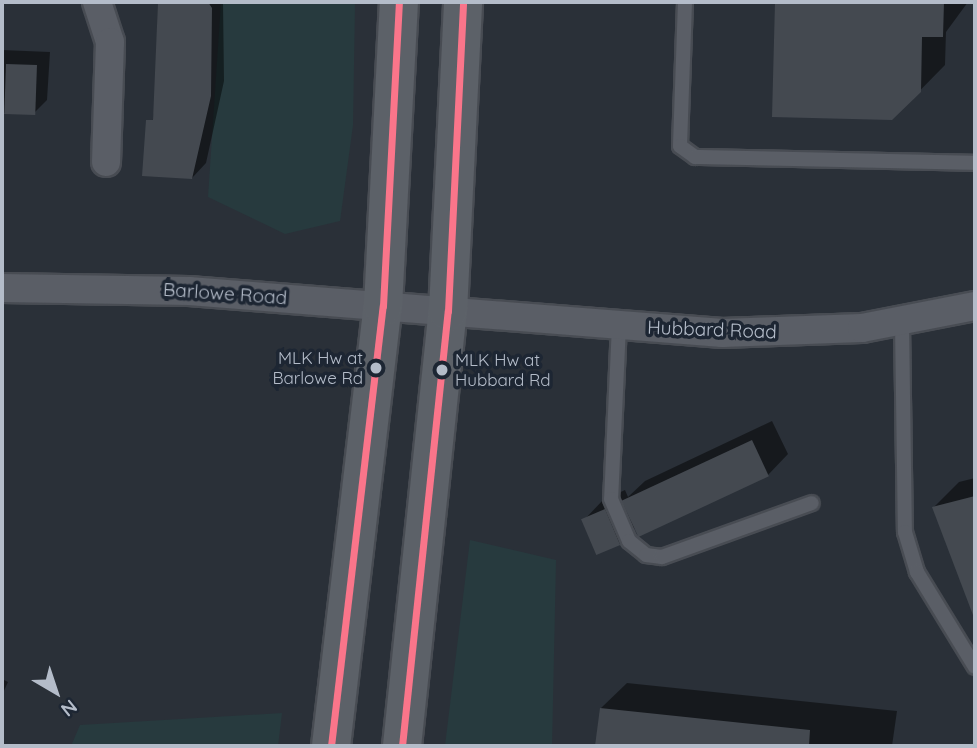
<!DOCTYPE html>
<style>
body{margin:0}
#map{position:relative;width:977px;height:748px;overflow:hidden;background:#2a3038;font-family:Quicksand,sans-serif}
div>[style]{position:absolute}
.green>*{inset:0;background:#273a3e}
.shadow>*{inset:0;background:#0007}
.building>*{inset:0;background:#444950;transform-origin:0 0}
.roads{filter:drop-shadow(2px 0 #484c53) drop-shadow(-2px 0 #484c53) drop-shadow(0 2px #484c53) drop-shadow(0 -2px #484c53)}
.service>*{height:14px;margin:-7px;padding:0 7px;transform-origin:7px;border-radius:7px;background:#5a5e66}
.minor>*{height:28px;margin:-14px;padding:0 14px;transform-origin:14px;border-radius:14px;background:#5a5e66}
.primary>*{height:38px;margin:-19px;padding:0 19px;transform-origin:19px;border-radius:19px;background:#5c6168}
.bus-1>*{height:7px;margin:-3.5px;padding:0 3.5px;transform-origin:3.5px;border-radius:3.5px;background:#fa758a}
.dots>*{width:19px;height:19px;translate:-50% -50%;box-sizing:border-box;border:4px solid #1d2633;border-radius:50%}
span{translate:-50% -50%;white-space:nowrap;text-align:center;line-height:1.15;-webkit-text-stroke:7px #1d2633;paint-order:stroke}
.bus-label{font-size:17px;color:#b4bcc9}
.right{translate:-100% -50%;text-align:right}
.left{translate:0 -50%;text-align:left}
.street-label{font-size:19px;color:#b4bcc9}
.frame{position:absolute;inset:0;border:4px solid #b4bcc9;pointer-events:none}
.north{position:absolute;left:21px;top:657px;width:70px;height:70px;-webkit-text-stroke:5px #1d2633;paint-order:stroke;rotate:141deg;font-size:19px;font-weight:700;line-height:28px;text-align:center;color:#b4bcc9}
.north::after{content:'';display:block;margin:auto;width:24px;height:32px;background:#b4bcc9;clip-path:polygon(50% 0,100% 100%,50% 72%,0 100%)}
</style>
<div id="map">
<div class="green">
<div style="clip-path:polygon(221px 2px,355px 2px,353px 125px,340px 221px,285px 234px,208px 197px)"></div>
<div style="clip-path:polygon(470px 540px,556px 560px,552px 746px,445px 746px)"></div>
<div style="clip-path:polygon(282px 713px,278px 746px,71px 746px,80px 725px)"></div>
</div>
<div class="shadow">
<div style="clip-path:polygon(158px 2px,223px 2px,224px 81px,206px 163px,192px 178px,144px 175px,157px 94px)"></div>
<div style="clip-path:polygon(776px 2px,968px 2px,946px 32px,945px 65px,892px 119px,774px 116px)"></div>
<div style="clip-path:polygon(2px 50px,50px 52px,47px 100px,33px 114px,2px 113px)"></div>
<div style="clip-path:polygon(772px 421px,788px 454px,768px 475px,639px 534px,636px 527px,619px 544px,583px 521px,603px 500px,625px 490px,628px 497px,645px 481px)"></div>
<div style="clip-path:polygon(975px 478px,975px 616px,934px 507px,959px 482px)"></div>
<div style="clip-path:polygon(2px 679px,8px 682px,2px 695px)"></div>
<div style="clip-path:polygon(627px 683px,897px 711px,892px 746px,597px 746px,601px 708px)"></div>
</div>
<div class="building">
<div style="clip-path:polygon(158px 2px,208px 2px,212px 8px,211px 96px,192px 179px,142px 176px,146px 120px,153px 120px)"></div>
<div style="clip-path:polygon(775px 2px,944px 2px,943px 37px,922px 37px,921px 92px,892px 120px,772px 117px)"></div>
<div style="left:6px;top:64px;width:31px;height:50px;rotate:2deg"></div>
<div style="left:752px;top:440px;width:40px;height:144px;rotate:65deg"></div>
<div style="clip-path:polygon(975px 496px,975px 614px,973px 615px,932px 507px)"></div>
<div style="left:605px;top:509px;width:39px;height:26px;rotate:67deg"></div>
<div style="clip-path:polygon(600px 708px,810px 730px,809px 746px,595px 746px)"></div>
</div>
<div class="roads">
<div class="service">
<div style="left:685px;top:2px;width:144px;rotate:92deg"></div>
<div style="left:680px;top:146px;width:19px;rotate:36deg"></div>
<div style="left:695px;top:157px;width:280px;rotate:1.2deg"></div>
<div style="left:902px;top:323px;width:209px;rotate:89.2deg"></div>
<div style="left:905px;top:532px;width:42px;rotate:73.3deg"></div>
<div style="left:917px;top:572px;width:111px;rotate:58.6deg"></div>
<div style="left:619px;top:325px;width:174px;rotate:92.6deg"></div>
<div style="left:611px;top:499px;width:46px;rotate:66.8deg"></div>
<div style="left:629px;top:541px;width:22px;rotate:39deg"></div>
<div style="left:646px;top:555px;width:16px;rotate:7deg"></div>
<div style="left:662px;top:557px;width:159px;rotate:-19.8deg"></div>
</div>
<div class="minor">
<div style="left:97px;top:2px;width:42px;rotate:72deg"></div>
<div style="left:110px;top:42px;width:120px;rotate:91.9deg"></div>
<div style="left:2px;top:288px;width:187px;rotate:0.9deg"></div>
<div style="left:189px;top:291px;width:535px;rotate:4.51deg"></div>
<div style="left:722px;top:333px;width:140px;rotate:-2deg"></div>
<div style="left:862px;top:328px;width:115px;rotate:-11deg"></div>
</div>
<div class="primary">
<div style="left:331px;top:746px;width:443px;rotate:-83.3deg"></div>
<div style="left:383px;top:306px;width:304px;rotate:-87deg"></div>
<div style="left:402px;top:746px;width:437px;rotate:-84deg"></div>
<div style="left:448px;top:311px;width:309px;rotate:-87.2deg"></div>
</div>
</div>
<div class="bus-1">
<div style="left:331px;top:746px;width:443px;rotate:-83.3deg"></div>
<div style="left:383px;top:306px;width:304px;rotate:-87deg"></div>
<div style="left:402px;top:746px;width:437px;rotate:-84deg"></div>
<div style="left:448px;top:311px;width:309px;rotate:-87.2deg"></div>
</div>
<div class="dots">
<div style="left:376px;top:368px;background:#b4bcc9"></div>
<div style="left:442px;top:370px;background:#b4bcc9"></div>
</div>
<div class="bus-label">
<span class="right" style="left:363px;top:368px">MLK Hw at<br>Barlowe Rd</span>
<span class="left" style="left:455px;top:370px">MLK Hw at<br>Hubbard Rd</span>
</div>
<div class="street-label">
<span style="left:225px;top:294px;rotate:4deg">Barlowe Road</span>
<span style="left:712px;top:330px;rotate:2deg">Hubbard Road</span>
</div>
<div class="frame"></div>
<div class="north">N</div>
</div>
